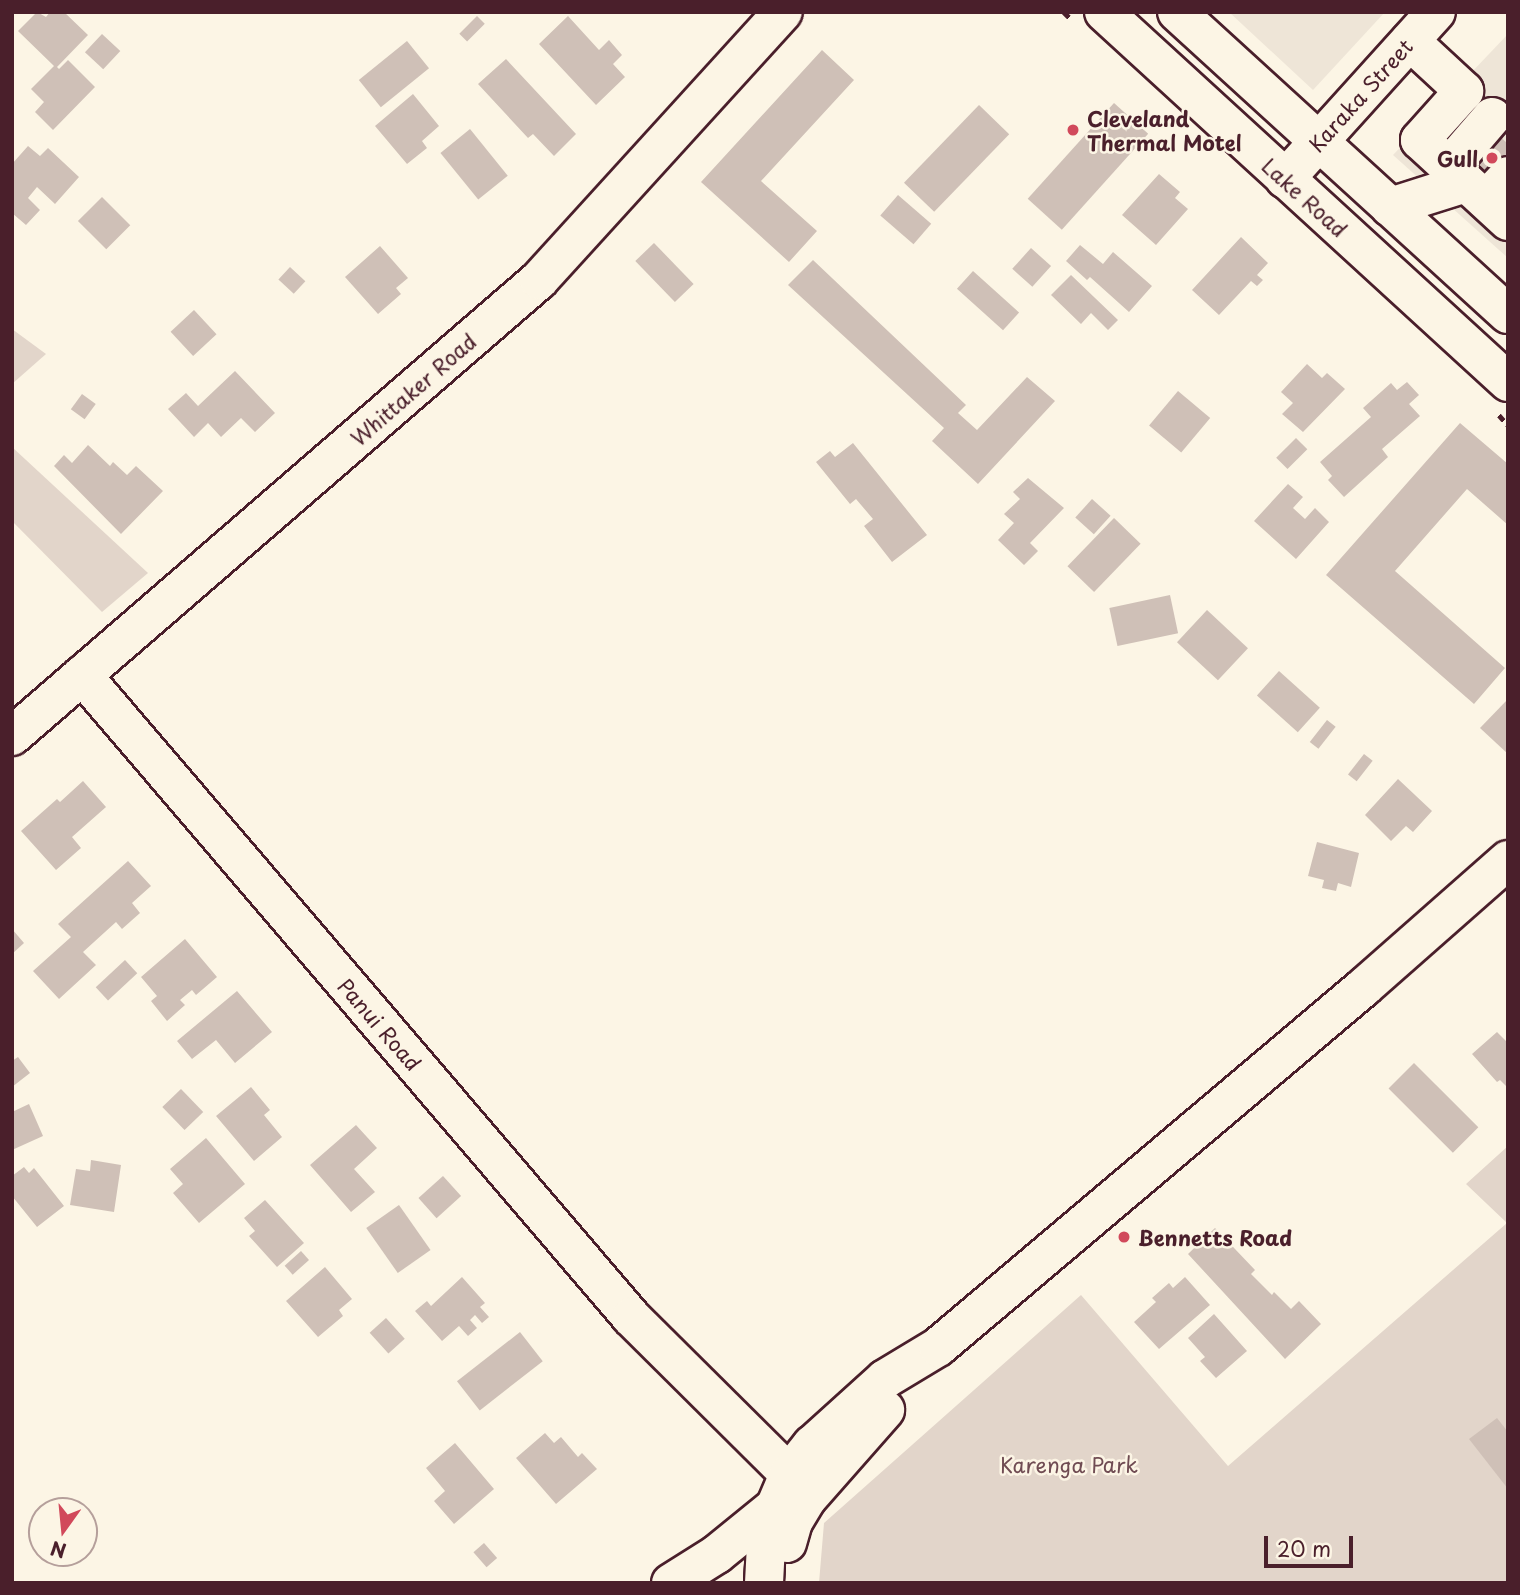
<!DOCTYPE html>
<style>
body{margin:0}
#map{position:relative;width:1520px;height:1595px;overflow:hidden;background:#fcf5e5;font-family:"Playpen Sans",sans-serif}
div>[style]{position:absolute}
.built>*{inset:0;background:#eee5d7}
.green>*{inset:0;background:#e2d5ca}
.building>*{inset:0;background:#cfc0b7;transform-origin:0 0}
.path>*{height:4.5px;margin-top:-2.25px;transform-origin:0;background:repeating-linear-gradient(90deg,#4a1f2b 0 7px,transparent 0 12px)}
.roads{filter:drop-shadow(2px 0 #4a1f2b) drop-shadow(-2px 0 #4a1f2b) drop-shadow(0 2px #4a1f2b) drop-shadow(0 -2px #4a1f2b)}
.minor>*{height:38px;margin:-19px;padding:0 19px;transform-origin:19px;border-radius:19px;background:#fcf5e5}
.major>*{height:38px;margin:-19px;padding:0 19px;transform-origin:19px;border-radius:19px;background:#fcf5e5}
.dots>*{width:19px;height:19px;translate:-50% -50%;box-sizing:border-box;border:4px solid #fcf5e5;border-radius:50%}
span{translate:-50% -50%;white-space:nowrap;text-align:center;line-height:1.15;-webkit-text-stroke:5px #fcf5e5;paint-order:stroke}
.street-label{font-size:21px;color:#4a1f2b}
.poi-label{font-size:21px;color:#4a1f2b;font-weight:700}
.left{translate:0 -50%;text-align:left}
.right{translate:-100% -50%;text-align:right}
.park-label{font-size:21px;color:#704c53}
.frame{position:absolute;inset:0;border:14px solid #4a1f2b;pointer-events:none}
.north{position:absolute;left:28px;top:1497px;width:70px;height:70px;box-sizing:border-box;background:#fcf5e5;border:2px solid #b59f9b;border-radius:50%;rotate:195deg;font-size:19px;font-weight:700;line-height:28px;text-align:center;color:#4a1f2b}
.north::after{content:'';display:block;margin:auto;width:24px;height:32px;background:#d1495b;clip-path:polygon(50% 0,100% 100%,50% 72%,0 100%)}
.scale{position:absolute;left:1264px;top:1536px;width:89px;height:32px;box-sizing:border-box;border:4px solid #4a1f2b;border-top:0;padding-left:9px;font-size:21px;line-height:24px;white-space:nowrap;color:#4a1f2b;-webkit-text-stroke:5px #fcf5e5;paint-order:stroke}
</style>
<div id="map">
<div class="built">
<div style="clip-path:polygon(1229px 12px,1385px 12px,1313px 90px)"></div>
<div style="clip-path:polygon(1508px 34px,1508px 258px,1393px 155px)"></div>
</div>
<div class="green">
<div style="clip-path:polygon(12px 329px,46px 354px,12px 384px)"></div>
<div style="clip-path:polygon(12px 447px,148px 573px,102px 612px,12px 521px)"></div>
<div style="clip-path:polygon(1508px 1146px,1508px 1583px,819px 1583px,824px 1523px,1081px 1295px,1228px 1466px,1507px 1223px,1466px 1184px)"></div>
</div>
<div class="building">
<div style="clip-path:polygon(37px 12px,46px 17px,50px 12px,64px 12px,88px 35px,57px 67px,59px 69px,68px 60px,95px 87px,53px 130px,35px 112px,44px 102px,31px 89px,54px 66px,18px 31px)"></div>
<div style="left:477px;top:16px;width:11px;height:25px;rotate:45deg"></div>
<div style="clip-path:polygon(568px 16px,599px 50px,609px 40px,622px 55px,613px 64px,625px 77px,596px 105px,539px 44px)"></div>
<div style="left:102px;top:34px;width:25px;height:25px;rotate:43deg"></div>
<div style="left:407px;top:41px;width:35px;height:62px;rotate:51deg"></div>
<div style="clip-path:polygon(822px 50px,854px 80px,761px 181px,817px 231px,789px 262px,701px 182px)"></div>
<div style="clip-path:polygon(506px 59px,576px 134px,554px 156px,533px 134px,528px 138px,478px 84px)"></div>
<div style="clip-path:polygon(413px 94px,439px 126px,422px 141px,427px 148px,407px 164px,375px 126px)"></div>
<div style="left:1114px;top:103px;width:46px;height:129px;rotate:42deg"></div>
<div style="left:979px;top:105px;width:42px;height:108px;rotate:44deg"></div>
<div style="clip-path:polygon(1472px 110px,1508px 144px,1508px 199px,1444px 140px)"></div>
<div style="left:470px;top:129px;width:60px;height:38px;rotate:51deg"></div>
<div style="clip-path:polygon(28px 146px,40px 156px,48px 148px,79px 177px,55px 204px,37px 187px,28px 198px,40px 210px,26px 225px,12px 213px,12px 164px)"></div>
<div style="clip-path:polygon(1159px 174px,1180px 192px,1175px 198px,1188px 209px,1156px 245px,1122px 215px)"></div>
<div style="left:898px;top:195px;width:44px;height:27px;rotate:41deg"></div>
<div style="left:102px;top:197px;width:40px;height:34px;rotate:45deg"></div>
<div style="clip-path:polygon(1241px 237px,1268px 263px,1257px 275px,1263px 280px,1257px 286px,1251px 281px,1219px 315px,1192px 290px)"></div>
<div style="left:654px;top:243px;width:57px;height:26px;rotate:46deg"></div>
<div style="clip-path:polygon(1080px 245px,1103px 264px,1113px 252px,1152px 286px,1129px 312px,1090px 277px,1087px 280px,1066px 261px)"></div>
<div style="clip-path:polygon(380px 246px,408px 278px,396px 288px,401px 294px,378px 314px,345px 277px)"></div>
<div style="left:1031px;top:248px;width:27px;height:28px;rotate:42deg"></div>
<div style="clip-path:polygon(813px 260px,966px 405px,958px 413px,977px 430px,1027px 377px,1055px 401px,978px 484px,932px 441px,944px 428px,788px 285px)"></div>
<div style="left:290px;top:267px;width:21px;height:17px;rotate:43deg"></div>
<div style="left:973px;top:271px;width:62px;height:24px;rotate:42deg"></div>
<div style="clip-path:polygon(1071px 275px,1118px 320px,1108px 330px,1091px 313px,1081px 324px,1051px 295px)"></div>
<div style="left:194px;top:310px;width:33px;height:32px;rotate:47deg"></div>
<div style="clip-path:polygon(1307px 364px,1322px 378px,1327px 373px,1345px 389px,1303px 432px,1282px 414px,1293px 403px,1281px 392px)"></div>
<div style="clip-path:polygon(235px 371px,275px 413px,255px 432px,241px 418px,221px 437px,208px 423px,194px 437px,168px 409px,186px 393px,198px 406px)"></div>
<div style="clip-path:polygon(1407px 382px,1419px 395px,1409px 404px,1420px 416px,1382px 449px,1388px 457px,1344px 497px,1328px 480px,1332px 476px,1320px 462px,1371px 417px,1363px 408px,1391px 383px,1397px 390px)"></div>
<div style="left:1178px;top:391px;width:42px;height:45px;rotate:40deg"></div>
<div style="left:82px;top:394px;width:17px;height:19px;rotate:36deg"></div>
<div style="clip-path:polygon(1460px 423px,1508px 464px,1508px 525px,1467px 489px,1395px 571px,1505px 668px,1474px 704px,1326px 575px)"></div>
<div style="left:1296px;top:438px;width:16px;height:28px;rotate:45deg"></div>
<div style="clip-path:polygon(853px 443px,927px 535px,892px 562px,864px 526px,873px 519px,856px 499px,850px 504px,816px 462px,830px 451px,835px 457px)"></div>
<div style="clip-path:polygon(88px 445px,110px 466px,113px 462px,127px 475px,136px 466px,163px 491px,121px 534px,54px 466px,64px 455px,72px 463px)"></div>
<div style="clip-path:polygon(1028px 478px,1064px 508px,1030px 543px,1038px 551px,1024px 565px,998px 540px,1014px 523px,1004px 514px,1020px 499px,1013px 492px)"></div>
<div style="clip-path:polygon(1288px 484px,1303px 497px,1293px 508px,1305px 519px,1315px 508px,1329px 522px,1296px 559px,1254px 521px)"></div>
<div style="left:1092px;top:499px;width:25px;height:25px;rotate:42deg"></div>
<div style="left:1114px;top:518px;width:37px;height:67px;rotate:44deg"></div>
<div style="left:1170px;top:595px;width:39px;height:62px;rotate:78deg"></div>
<div style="left:1207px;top:610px;width:56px;height:44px;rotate:43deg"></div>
<div style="left:1279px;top:671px;width:55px;height:33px;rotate:42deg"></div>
<div style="clip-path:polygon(1508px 699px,1508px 754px,1480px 728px)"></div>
<div style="left:1327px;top:720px;width:11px;height:28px;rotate:38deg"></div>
<div style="left:1364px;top:754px;width:11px;height:26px;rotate:38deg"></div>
<div style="clip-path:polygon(1398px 779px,1432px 811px,1413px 832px,1406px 826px,1391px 841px,1365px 815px)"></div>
<div style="clip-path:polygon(83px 781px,106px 807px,72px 837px,81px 848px,56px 870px,21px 831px,57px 799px,60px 802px)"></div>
<div style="clip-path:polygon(1317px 842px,1359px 853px,1351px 887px,1338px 883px,1336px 891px,1322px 888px,1324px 880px,1308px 876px)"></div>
<div style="clip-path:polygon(128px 861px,151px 886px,132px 903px,140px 913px,122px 929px,116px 922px,83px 952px,96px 965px,59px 999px,33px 971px,71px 937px,58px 924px)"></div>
<div style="clip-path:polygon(12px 929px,24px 943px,12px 954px)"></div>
<div style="clip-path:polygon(185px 939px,217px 977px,196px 995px,192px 990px,180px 1000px,185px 1005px,167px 1021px,151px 1001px,157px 996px,141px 977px)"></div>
<div style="left:125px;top:960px;width:18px;height:40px;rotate:47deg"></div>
<div style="clip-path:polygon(237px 991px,272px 1032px,235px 1063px,216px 1040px,192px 1059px,177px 1041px)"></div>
<div style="clip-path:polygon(1497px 1032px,1508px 1043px,1508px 1088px,1500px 1080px,1497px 1082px,1472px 1054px)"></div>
<div style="clip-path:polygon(18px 1057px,30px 1073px,12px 1087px,12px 1061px)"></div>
<div style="left:1414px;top:1063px;width:91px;height:36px;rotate:45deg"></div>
<div style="clip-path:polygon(251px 1087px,270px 1110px,264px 1115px,282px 1137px,254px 1161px,216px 1116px)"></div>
<div style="left:181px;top:1089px;width:32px;height:26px;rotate:46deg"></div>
<div style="clip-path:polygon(29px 1104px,43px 1136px,12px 1150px,12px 1112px)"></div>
<div style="clip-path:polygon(356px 1125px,377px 1148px,354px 1169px,375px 1192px,351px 1212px,310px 1165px)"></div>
<div style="clip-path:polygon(206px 1138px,245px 1184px,199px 1223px,173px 1193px,183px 1184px,170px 1169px)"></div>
<div style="clip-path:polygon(91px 1160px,121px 1165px,114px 1212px,70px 1205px,76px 1169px,90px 1171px)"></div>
<div style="clip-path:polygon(24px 1167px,29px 1173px,34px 1168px,64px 1206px,37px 1227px,12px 1196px,12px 1176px)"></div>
<div style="left:443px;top:1176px;width:27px;height:33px;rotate:48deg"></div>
<div style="clip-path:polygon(265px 1200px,304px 1243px,277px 1267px,249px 1236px,255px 1231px,244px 1218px)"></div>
<div style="left:399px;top:1205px;width:55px;height:40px;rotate:55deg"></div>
<div style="clip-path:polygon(1215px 1228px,1255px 1270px,1251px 1274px,1272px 1295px,1274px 1292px,1291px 1309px,1299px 1301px,1321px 1324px,1285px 1359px,1188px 1254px)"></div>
<div style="left:301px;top:1251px;width:12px;height:22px;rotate:48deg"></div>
<div style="clip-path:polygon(325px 1267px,352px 1299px,339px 1310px,343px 1316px,318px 1337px,286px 1301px)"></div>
<div style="clip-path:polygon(462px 1277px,485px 1303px,480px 1307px,489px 1317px,482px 1323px,475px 1315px,470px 1320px,477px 1328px,468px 1336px,459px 1326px,442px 1341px,415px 1311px,427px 1301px,431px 1306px)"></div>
<div style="clip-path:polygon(1185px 1277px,1210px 1305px,1159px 1349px,1134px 1322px,1156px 1302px,1152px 1298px,1169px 1283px,1173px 1288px)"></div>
<div style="clip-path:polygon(1214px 1314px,1247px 1351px,1216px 1378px,1200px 1361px,1205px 1357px,1188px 1338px)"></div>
<div style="left:386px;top:1318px;width:28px;height:22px;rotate:48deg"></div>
<div style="left:520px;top:1332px;width:37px;height:80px;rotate:52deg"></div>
<div style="clip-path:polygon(1497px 1418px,1508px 1432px,1508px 1489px,1469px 1439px)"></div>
<div style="clip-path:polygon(545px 1433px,554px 1443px,561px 1437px,578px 1457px,582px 1453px,597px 1469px,556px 1504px,516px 1458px)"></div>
<div style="clip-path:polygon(455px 1443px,494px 1489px,454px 1524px,434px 1501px,445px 1491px,426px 1468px)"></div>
<div style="left:484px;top:1543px;width:20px;height:14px;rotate:49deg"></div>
</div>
<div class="path">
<div style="left:1064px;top:12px;width:10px;rotate:45deg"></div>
<div style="left:1499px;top:415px;width:13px;rotate:48deg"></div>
</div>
<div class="roads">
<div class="minor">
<div style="left:1410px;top:41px;width:74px;rotate:42.8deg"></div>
<div style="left:1464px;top:91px;width:66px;rotate:131.9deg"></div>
<div style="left:1420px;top:140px;width:120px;rotate:42.6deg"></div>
<div style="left:1449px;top:167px;width:66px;rotate:-49.3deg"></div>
<div style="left:1285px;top:179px;width:225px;rotate:-47.9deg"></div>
<div style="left:1486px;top:200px;width:33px;rotate:-47deg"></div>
<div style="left:1390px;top:207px;width:80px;rotate:-17.5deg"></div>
<div style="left:82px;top:675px;width:845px;rotate:49.46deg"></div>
<div style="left:631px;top:1317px;width:223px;rotate:44.8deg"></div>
<div style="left:12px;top:736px;width:697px;rotate:-40.87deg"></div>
<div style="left:539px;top:280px;width:362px;rotate:-47.7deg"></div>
<div style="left:787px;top:1543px;width:22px;rotate:-74deg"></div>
<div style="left:793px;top:1522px;width:26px;rotate:-59deg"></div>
<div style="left:806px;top:1500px;width:120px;rotate:-48.7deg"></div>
<div style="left:671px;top:1583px;width:54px;rotate:-32.2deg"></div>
<div style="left:717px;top:1554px;width:82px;rotate:-39.1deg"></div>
<div style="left:764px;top:1583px;width:33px;rotate:-87deg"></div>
<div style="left:766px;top:1550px;width:46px;rotate:-77.5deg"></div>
<div style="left:776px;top:1505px;width:34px;rotate:-67deg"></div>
<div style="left:789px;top:1474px;width:37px;rotate:-52deg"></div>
<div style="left:812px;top:1445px;width:98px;rotate:-42.1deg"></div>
<div style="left:885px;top:1379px;width:62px;rotate:-31.1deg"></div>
<div style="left:938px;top:1347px;width:558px;rotate:-40.2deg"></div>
<div style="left:1364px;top:987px;width:192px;rotate:-41.4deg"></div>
</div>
<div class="major">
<div style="left:1104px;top:12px;width:548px;rotate:42.48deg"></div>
<div style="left:1177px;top:12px;width:448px;rotate:42.4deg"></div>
</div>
</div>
<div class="dots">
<div style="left:1073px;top:130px;background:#d1495b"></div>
<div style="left:1492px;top:158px;background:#d1495b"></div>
<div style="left:1124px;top:1237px;background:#d1495b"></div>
</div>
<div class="street-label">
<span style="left:1360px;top:95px;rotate:-48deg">Karaka Street</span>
<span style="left:1305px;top:197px;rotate:42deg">Lake Road</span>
<span style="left:413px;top:389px;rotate:-41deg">Whittaker Road</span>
<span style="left:380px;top:1024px;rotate:49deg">Panui Road</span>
</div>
<div class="poi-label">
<span class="left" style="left:1087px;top:130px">Cleveland<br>Thermal Motel</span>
<span class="right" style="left:1478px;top:158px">Gull</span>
<span class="left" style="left:1138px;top:1237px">Bennetts Road</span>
</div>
<div class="park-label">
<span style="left:1069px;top:1464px">Karenga Park</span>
</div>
<div class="frame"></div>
<div class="north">N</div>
<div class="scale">20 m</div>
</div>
